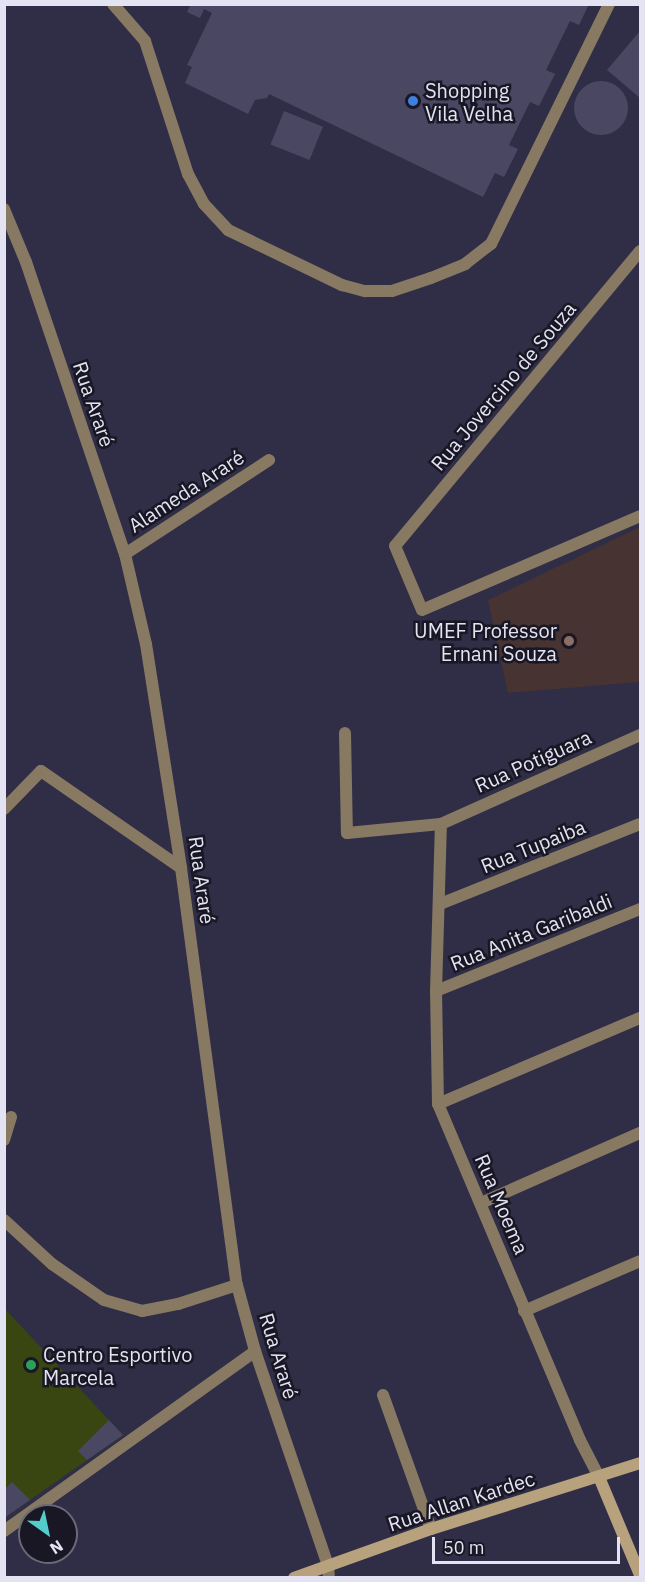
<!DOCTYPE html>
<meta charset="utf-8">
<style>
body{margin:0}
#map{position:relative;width:645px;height:1582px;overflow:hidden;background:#302d47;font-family:"IBM Plex Sans",sans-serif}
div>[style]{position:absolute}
.education>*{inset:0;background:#473331}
.green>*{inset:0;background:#3a4612}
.building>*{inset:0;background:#4a4763;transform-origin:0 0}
.round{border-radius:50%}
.lane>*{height:12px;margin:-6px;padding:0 6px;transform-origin:6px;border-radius:6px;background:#877962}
.street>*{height:12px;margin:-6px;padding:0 6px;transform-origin:6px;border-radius:6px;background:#877962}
.secondary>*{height:12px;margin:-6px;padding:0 6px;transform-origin:6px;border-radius:6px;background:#b8a27d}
.dots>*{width:16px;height:16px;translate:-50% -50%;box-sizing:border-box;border:3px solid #181723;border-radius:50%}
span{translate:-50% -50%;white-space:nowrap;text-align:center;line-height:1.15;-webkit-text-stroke:5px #181723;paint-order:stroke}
.poi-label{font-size:20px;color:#e4e3f4}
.left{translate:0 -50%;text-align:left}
.right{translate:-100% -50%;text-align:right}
.street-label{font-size:20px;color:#e4e3f4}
.frame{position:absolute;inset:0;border:6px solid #e4e3f4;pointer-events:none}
.north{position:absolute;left:18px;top:1504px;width:60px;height:60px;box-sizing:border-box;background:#181723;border:2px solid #6a6977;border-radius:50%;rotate:147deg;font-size:16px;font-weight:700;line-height:24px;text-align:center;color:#e4e3f4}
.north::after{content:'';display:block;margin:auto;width:21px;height:27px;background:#52cdcc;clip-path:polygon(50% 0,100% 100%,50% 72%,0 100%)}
.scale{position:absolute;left:432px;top:1537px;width:188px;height:27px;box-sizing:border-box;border:3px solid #e4e3f4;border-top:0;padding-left:8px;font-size:18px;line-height:21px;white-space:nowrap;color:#e4e3f4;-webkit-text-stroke:4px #181723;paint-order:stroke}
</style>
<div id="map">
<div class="education">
<div style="clip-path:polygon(640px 527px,640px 682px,508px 693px,488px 600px)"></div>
</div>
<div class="green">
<div style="clip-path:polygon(5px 1309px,123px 1435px,4px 1518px)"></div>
</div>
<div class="building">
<div style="clip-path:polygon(191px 4px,589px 4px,579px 25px,570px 21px,546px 70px,555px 74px,539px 106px,530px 102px,509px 145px,518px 149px,504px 177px,495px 173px,483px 197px,269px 94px,267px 98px,255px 100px,248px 114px,185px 83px,192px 67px,187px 65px,212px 13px,204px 9px,200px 18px,187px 12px)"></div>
<div style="clip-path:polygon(640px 31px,640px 98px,607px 70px)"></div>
<div class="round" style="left:574px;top:81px;width:54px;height:54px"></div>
<div style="left:284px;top:111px;width:42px;height:36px;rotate:22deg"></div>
<div style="clip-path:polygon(109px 1420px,123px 1435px,87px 1460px,78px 1451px)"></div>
<div style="clip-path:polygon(12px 1482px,30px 1500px,4px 1518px,4px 1490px)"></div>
</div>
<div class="lane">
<div style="left:113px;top:4px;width:49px;rotate:49.1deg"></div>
<div style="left:145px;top:41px;width:140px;rotate:72.1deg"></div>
<div style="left:188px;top:174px;width:34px;rotate:62deg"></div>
<div style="left:204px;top:204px;width:35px;rotate:47deg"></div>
<div style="left:228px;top:230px;width:127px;rotate:25.8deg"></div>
<div style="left:342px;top:285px;width:24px;rotate:15deg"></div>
<div style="left:365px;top:291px;width:27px"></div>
<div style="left:392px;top:291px;width:41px;rotate:-18.4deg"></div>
<div style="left:431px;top:278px;width:37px;rotate:-22deg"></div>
<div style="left:465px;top:264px;width:33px;rotate:-38deg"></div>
<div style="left:491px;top:244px;width:267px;rotate:-63.8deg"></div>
<div style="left:345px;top:733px;width:100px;rotate:88.9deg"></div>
<div style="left:347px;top:833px;width:94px;rotate:-5.5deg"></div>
<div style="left:4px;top:1140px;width:24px;rotate:-73deg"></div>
<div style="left:481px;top:1203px;width:174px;rotate:-23.8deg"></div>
<div style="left:4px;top:1220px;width:65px;rotate:42.5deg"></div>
<div style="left:52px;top:1264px;width:63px;rotate:34.7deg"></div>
<div style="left:104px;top:1300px;width:40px;rotate:16deg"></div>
<div style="left:142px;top:1311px;width:37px;rotate:-11deg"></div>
<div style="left:178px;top:1304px;width:62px;rotate:-17.9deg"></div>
<div style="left:524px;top:1311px;width:126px;rotate:-23.3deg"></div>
<div style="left:383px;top:1395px;width:142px;rotate:70.3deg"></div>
</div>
<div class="street">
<div style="left:4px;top:209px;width:57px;rotate:67.5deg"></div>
<div style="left:26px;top:262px;width:308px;rotate:71.3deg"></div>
<div style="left:125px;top:554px;width:92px;rotate:76.9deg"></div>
<div style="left:146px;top:644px;width:227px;rotate:81.1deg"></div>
<div style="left:181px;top:868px;width:421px;rotate:82.4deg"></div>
<div style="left:237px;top:1285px;width:68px;rotate:74.7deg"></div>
<div style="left:255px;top:1351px;width:226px;rotate:71.2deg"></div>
<div style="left:328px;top:1565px;width:13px;rotate:86deg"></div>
<div style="left:640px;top:251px;width:383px;rotate:129.7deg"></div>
<div style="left:395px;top:546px;width:69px;rotate:67.1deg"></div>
<div style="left:422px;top:610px;width:237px;rotate:-23.3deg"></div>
<div style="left:125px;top:554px;width:172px;rotate:-33.1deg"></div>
<div style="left:4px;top:809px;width:53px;rotate:-45.8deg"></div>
<div style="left:41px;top:771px;width:170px;rotate:34.7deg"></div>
<div style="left:440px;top:904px;width:215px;rotate:-21.8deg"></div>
<div style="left:436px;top:991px;width:220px;rotate:-21.9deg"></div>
<div style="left:438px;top:1104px;width:220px;rotate:-23.1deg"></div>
<div style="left:599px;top:1477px;width:42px;rotate:-117.2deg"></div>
<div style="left:580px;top:1440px;width:365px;rotate:-112.9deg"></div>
<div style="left:438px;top:1104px;width:113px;rotate:-91deg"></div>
<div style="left:436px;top:991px;width:167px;rotate:-88.3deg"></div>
<div style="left:441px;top:824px;width:218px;rotate:-24.1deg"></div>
<div style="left:4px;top:1531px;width:309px;rotate:-35.6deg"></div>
</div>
<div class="secondary">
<div style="left:599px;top:1477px;width:106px;rotate:67.3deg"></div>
<div style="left:294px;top:1578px;width:145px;rotate:-19.7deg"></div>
<div style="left:431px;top:1529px;width:219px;rotate:-17.5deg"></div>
</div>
<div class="dots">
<div style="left:413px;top:101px;background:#3f7fe0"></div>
<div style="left:569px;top:641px;background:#8d6e63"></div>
<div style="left:31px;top:1365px;background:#2e9e5b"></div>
</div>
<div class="poi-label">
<span class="left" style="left:425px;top:102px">Shopping<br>Vila Velha</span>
<span class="right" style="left:557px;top:642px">UMEF Professor<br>Ernani Souza</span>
<span class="left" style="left:43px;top:1366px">Centro Esportivo<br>Marcela</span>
</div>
<div class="street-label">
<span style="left:503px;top:386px;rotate:-50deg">Rua Jovercino de Souza</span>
<span style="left:94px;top:404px;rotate:71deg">Rua Araré</span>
<span style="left:186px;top:491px;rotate:-33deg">Alameda Araré</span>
<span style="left:533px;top:761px;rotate:-24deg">Rua Potiguara</span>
<span style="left:533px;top:846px;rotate:-22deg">Rua Tupaiba</span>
<span style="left:202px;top:880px;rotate:82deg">Rua Araré</span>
<span style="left:531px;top:932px;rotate:-22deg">Rua Anita Garibaldi</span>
<span style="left:502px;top:1204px;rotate:67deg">Rua Moema</span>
<span style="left:279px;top:1356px;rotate:73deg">Rua Araré</span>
<span style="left:461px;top:1501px;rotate:-18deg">Rua Allan Kardec</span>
</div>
<div class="frame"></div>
<div class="north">N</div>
<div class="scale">50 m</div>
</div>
